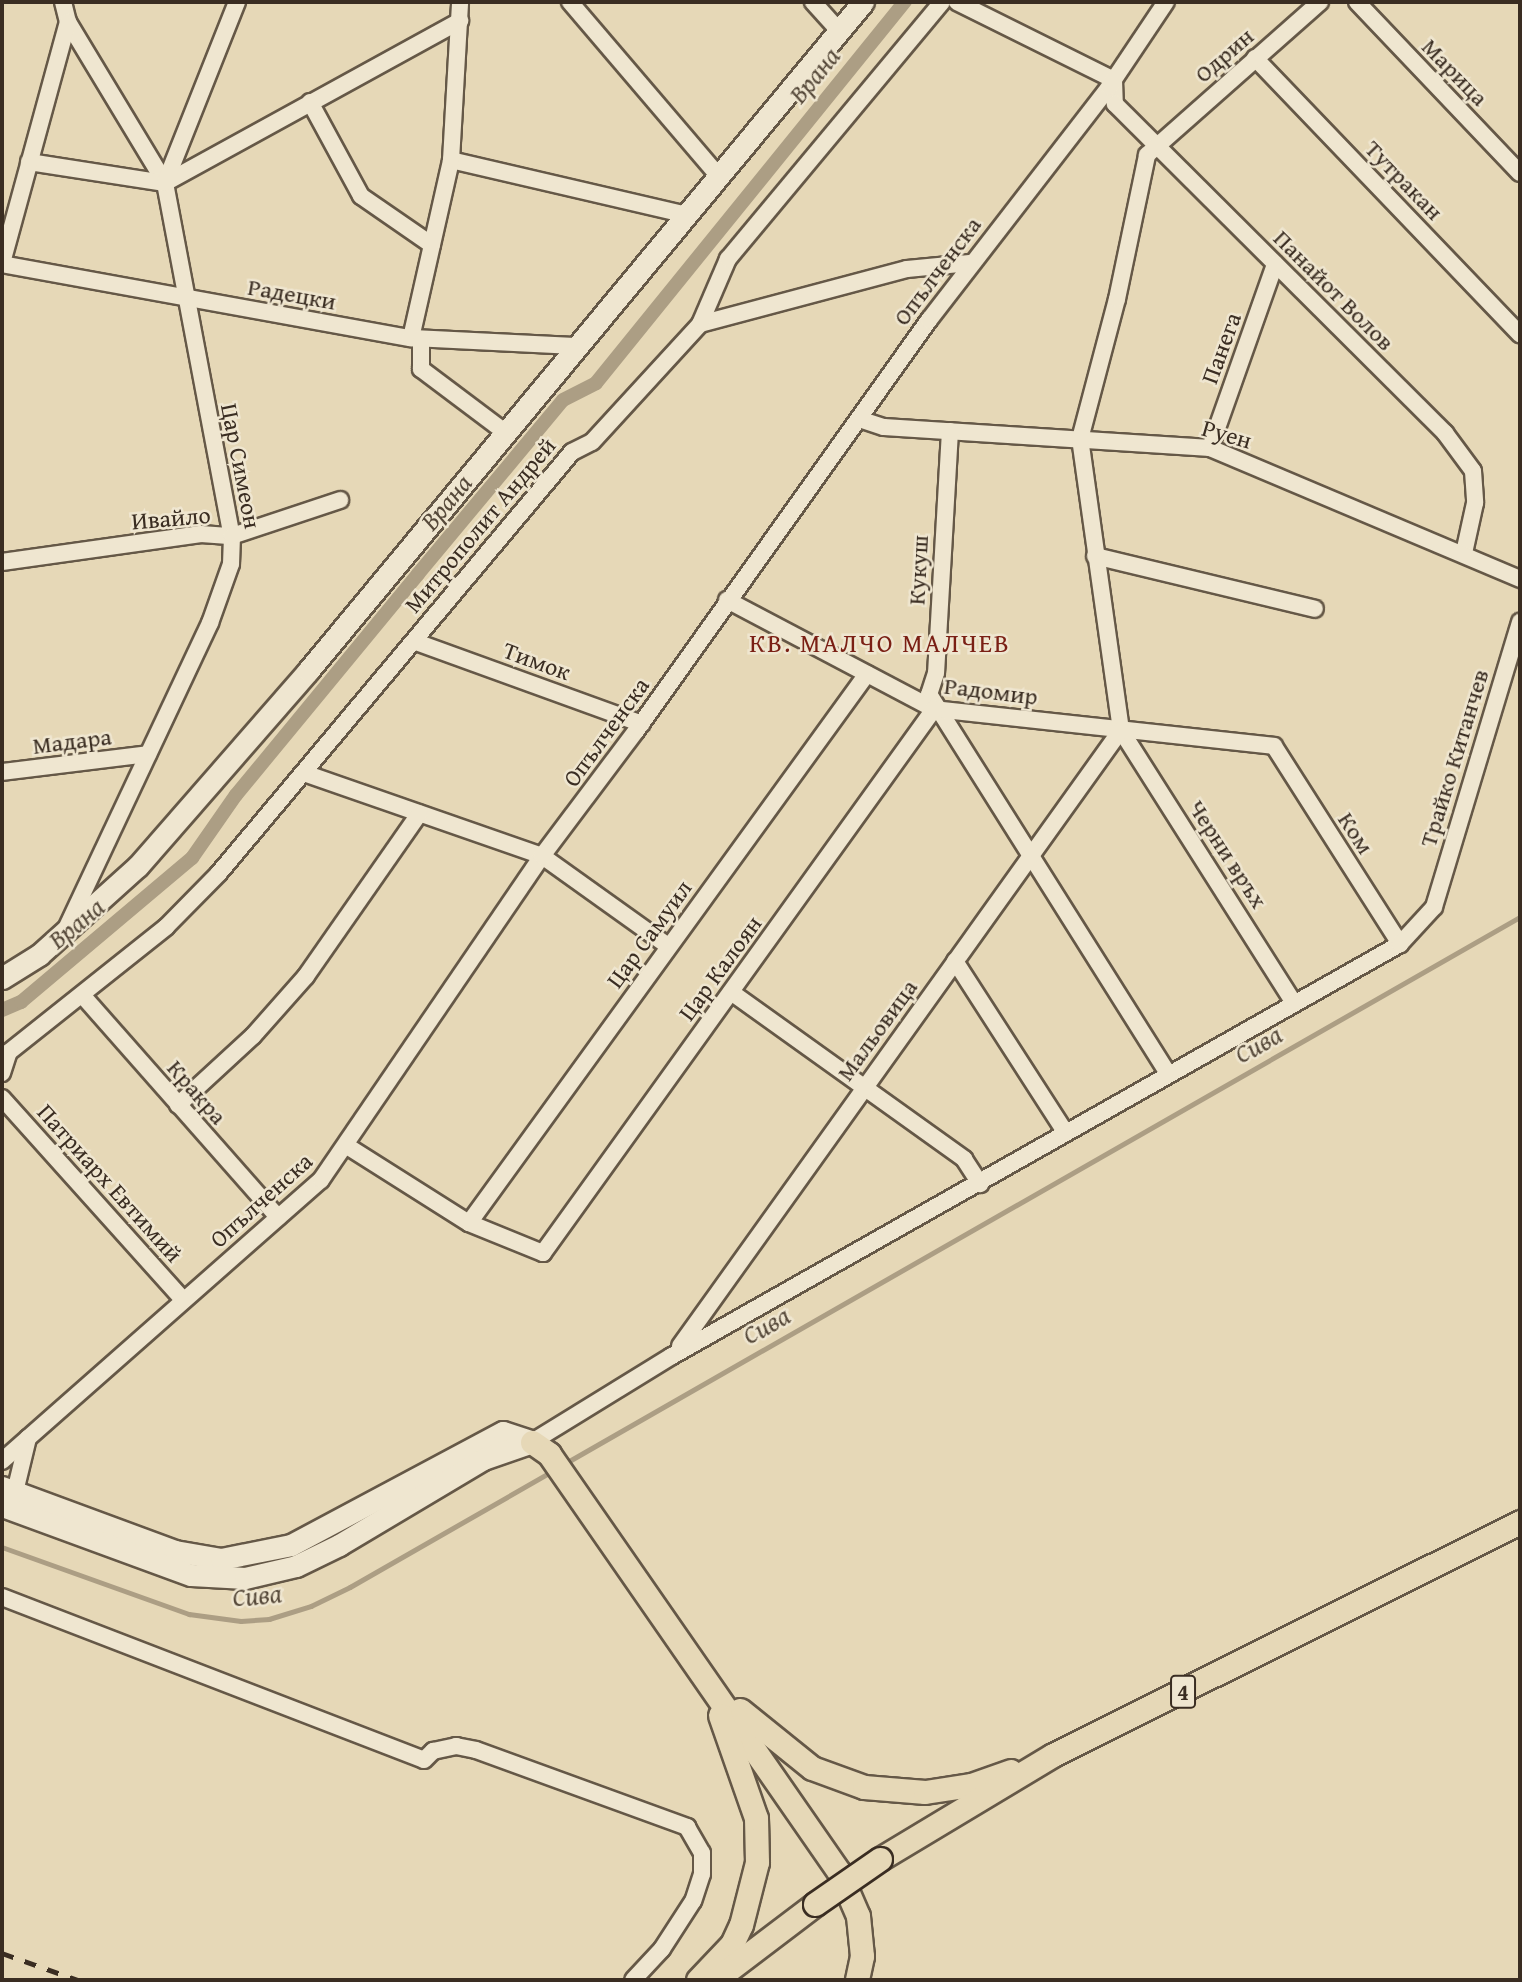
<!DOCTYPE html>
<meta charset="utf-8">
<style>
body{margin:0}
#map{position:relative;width:1522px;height:1982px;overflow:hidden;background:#e6d8b7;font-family:"Gentium Book Plus",serif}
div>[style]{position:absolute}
.stream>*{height:4.5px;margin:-2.25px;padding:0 2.25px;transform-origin:2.25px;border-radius:2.25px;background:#ac9e84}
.canal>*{height:14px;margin:-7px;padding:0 7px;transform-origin:7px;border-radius:7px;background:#ac9e84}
.roads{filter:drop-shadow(2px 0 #655847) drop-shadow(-2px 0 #655847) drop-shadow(0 2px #655847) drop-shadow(0 -2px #655847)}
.street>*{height:16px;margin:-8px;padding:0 8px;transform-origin:8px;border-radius:8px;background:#efe6d0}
.secondary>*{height:21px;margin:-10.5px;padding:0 10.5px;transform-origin:10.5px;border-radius:10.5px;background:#efe6d0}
.primary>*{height:23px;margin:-11.5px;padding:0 11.5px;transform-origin:11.5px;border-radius:11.5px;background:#e6d8b7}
.rail>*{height:4.5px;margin-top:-2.25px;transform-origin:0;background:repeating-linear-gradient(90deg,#3a2d22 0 12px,transparent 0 24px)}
.bridges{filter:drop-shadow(2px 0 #3a2d22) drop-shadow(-2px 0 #3a2d22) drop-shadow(0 2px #3a2d22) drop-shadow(0 -2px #3a2d22)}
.primary-bridge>*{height:23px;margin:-11.5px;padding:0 11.5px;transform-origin:11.5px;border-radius:11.5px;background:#e6d8b7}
span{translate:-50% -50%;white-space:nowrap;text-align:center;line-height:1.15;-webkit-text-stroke:5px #efe6d0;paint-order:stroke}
.shield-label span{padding:2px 5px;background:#efe6d0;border:2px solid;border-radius:5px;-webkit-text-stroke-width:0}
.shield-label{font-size:23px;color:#3a2d22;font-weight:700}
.street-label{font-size:24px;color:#3a2d22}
.water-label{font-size:26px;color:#56493a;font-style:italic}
.neighbourhood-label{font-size:26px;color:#7a1f14;letter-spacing:2px}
.frame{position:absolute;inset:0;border:4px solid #3a2d22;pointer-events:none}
</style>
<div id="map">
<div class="stream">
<div style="left:564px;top:1464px;width:1101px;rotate:-29.78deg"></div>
<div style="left:2px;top:1547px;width:199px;rotate:19.7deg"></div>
<div style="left:189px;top:1614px;width:52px;rotate:7.7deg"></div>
<div style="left:241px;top:1621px;width:28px;rotate:-4deg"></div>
<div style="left:269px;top:1619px;width:44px;rotate:-17.2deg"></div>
<div style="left:311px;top:1606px;width:43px;rotate:-26deg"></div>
<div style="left:350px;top:1587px;width:235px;rotate:-29.8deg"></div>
</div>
<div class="canal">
<div style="left:2px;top:1010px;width:21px;rotate:-23deg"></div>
<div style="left:21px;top:1002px;width:224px;rotate:-40.1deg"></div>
<div style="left:192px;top:858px;width:77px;rotate:-55.1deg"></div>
<div style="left:236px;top:795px;width:286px;rotate:-50.5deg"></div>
<div style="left:418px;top:574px;width:226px;rotate:-50.2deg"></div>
<div style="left:563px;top:400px;width:37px;rotate:-27deg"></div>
<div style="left:596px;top:383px;width:491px;rotate:-51deg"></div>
</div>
<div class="roads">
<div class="street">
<div style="left:63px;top:2px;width:21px;rotate:76deg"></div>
<div style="left:68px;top:22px;width:188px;rotate:58.9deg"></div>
<div style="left:165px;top:183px;width:359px;rotate:79.3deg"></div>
<div style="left:232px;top:536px;width:28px;rotate:92deg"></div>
<div style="left:231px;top:564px;width:63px;rotate:109.6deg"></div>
<div style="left:210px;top:623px;width:334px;rotate:115.2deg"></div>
<div style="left:570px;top:2px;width:226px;rotate:49.5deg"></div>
<div style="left:813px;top:2px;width:39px;rotate:48deg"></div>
<div style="left:957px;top:2px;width:175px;rotate:26.4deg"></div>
<div style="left:1114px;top:80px;width:24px;rotate:88deg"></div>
<div style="left:1115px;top:104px;width:466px;rotate:44.9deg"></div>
<div style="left:1445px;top:433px;width:47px;rotate:53.6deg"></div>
<div style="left:1473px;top:471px;width:32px;rotate:86deg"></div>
<div style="left:1475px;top:503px;width:51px;rotate:102.4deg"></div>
<div style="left:1357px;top:2px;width:236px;rotate:46.4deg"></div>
<div style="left:1255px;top:58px;width:383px;rotate:46.2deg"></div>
<div style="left:310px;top:102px;width:107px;rotate:61.5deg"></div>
<div style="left:361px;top:196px;width:86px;rotate:34.6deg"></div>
<div style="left:451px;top:160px;width:238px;rotate:13.1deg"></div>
<div style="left:29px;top:162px;width:138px;rotate:8.8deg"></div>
<div style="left:165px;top:183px;width:337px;rotate:-28.8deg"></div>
<div style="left:165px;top:183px;width:195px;rotate:-68.3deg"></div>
<div style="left:2px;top:263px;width:250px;rotate:-74.7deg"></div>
<div style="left:2px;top:264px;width:416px;rotate:10.3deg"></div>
<div style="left:411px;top:338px;width:166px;rotate:2.8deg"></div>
<div style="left:700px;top:324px;width:214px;rotate:-14.9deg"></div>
<div style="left:907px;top:269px;width:63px;rotate:-5.4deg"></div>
<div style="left:411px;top:338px;width:182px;rotate:-77.3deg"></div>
<div style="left:451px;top:160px;width:158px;rotate:-86.7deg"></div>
<div style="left:421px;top:339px;width:30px;rotate:90deg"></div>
<div style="left:421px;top:369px;width:105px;rotate:36.9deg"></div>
<div style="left:859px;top:419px;width:26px;rotate:18deg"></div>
<div style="left:884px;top:427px;width:327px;rotate:3.7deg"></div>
<div style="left:1210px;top:448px;width:337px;rotate:22.9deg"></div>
<div style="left:950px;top:431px;width:242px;rotate:93.3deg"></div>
<div style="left:936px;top:673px;width:22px;rotate:108deg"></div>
<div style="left:929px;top:694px;width:448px;rotate:57.8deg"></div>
<div style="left:1210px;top:448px;width:195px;rotate:-70.5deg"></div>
<div style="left:1095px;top:556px;width:226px;rotate:13.5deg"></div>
<div style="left:2px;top:562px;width:201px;rotate:-8deg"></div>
<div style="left:201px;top:534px;width:31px;rotate:4deg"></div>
<div style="left:232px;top:536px;width:114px;rotate:-18.4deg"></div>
<div style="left:727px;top:600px;width:234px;rotate:27.8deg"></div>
<div style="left:934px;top:709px;width:342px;rotate:6.2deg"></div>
<div style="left:1274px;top:746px;width:235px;rotate:57.5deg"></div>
<div style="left:416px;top:642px;width:240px;rotate:19.9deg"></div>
<div style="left:2px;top:772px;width:147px;rotate:-7deg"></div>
<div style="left:304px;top:773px;width:252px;rotate:19.2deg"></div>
<div style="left:542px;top:856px;width:155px;rotate:35.5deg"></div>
<div style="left:955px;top:961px;width:203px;rotate:57.2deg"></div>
<div style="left:731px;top:992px;width:287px;rotate:35.6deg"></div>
<div style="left:964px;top:1159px;width:30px;rotate:57deg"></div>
<div style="left:83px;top:996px;width:295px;rotate:48.6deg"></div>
<div style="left:1294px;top:1003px;width:323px;rotate:-122.4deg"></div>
<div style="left:1121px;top:730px;width:294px;rotate:-98deg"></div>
<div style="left:1080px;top:439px;width:145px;rotate:-75.2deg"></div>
<div style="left:1117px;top:299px;width:147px;rotate:-78.2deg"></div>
<div style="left:1147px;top:155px;width:231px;rotate:-41.5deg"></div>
<div style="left:2px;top:1073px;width:22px;rotate:-72deg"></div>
<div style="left:9px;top:1052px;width:201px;rotate:-38.5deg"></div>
<div style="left:166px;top:927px;width:76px;rotate:-45.5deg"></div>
<div style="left:219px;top:873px;width:549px;rotate:-50.02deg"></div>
<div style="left:572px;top:452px;width:22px;rotate:-27deg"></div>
<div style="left:592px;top:442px;width:160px;rotate:-47.5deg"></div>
<div style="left:700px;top:324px;width:71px;rotate:-66.7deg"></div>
<div style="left:728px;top:259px;width:334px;rotate:-50.2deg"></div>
<div style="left:2px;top:1098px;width:271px;rotate:48.1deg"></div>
<div style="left:178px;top:1105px;width:102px;rotate:-42.6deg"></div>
<div style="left:253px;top:1036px;width:80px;rotate:-48.5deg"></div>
<div style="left:306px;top:976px;width:198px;rotate:-55.1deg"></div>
<div style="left:347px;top:1146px;width:144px;rotate:32.3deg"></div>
<div style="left:469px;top:1223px;width:80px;rotate:22.1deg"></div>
<div style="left:543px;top:1253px;width:670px;rotate:-54.29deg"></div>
<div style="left:469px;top:1223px;width:678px;rotate:-54.06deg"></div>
<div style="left:680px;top:1346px;width:758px;rotate:-54.4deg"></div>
<div style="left:532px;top:1442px;width:164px;rotate:-31.6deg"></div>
<div style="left:672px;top:1356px;width:836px;rotate:-29.51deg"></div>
<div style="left:1400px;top:944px;width:50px;rotate:-47.4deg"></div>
<div style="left:1434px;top:907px;width:298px;rotate:-73.2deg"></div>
<div style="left:2px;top:1461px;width:425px;rotate:-41.4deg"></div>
<div style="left:321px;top:1180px;width:392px;rotate:-55.7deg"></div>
<div style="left:542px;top:856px;width:156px;rotate:-53.1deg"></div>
<div style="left:636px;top:731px;width:505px;rotate:-54.52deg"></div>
<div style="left:929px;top:320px;width:294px;rotate:-52.3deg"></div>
<div style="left:1109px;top:87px;width:102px;rotate:-56.2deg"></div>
<div style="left:13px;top:1500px;width:64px;rotate:-76.4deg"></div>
<div style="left:2px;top:1597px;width:452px;rotate:21.1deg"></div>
<div style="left:424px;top:1760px;width:13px;rotate:-45deg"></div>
<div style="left:433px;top:1751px;width:24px;rotate:-12deg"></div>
<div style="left:456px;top:1746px;width:20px;rotate:11deg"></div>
<div style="left:476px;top:1750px;width:225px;rotate:20deg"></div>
<div style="left:687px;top:1827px;width:30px;rotate:60deg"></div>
<div style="left:702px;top:1853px;width:21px;rotate:90deg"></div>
<div style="left:702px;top:1874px;width:28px;rotate:108deg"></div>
<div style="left:693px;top:1901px;width:57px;rotate:122.9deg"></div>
<div style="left:662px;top:1949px;width:42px;rotate:133.1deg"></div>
</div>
<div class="secondary">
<div style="left:2px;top:978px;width:44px;rotate:-31.9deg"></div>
<div style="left:39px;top:955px;width:133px;rotate:-42deg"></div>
<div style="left:138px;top:866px;width:259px;rotate:-48.9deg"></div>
<div style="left:308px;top:671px;width:869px;rotate:-50.32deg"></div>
<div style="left:2px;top:1487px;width:184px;rotate:20.3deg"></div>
<div style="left:175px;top:1551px;width:47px;rotate:9.9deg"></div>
<div style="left:221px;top:1559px;width:71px;rotate:-11.3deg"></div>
<div style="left:291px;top:1545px;width:240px;rotate:-28.1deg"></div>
<div style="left:503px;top:1432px;width:28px;rotate:18deg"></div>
<div style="left:2px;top:1506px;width:201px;rotate:20.1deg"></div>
<div style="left:191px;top:1575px;width:54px;rotate:3.2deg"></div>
<div style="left:245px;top:1578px;width:52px;rotate:-13.2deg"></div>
<div style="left:296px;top:1566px;width:48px;rotate:-26deg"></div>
<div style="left:339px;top:1545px;width:168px;rotate:-30.8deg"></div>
<div style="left:483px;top:1459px;width:52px;rotate:-19.1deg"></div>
</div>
<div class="primary">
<div style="left:532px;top:1442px;width:21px;rotate:35deg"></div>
<div style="left:549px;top:1454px;width:509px;rotate:55.25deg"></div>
<div style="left:839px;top:1872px;width:48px;rotate:66.6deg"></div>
<div style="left:858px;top:1916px;width:40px;rotate:84.3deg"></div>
<div style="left:862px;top:1956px;width:25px;rotate:102deg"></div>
<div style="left:740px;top:1710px;width:92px;rotate:38.9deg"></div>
<div style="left:812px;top:1768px;width:55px;rotate:20.1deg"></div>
<div style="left:864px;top:1787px;width:61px;rotate:4.7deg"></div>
<div style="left:925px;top:1792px;width:47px;rotate:-8.7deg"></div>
<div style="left:971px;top:1785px;width:42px;rotate:-19.3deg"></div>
<div style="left:880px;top:1859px;width:202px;rotate:-31deg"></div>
<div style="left:1053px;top:1755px;width:522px;rotate:-26.52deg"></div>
<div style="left:698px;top:1980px;width:50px;rotate:-46.6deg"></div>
<div style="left:732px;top:1944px;width:21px;rotate:-65deg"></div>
<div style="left:741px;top:1925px;width:65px;rotate:-75.7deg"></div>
<div style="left:757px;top:1862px;width:44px;rotate:-91.3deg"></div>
<div style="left:756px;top:1818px;width:109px;rotate:-109.3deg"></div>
<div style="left:715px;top:1980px;width:126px;rotate:-37.2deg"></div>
</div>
</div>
<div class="rail">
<div style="left:2px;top:1953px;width:81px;rotate:19.6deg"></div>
</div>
<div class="bridges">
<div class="primary-bridge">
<div style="left:815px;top:1904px;width:79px;rotate:-34.7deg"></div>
</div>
</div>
<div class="shield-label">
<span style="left:1183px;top:1692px">4</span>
</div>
<div class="street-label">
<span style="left:1224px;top:55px;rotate:-41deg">Одрин</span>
<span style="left:1455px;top:72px;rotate:46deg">Марица</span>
<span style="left:1404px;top:180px;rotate:46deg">Тутракан</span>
<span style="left:937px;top:271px;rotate:-53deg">Опълченска</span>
<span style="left:1334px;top:290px;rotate:45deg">Панайот Волов</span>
<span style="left:292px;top:294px;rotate:10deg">Радецки</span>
<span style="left:1221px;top:348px;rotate:-70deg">Панега</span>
<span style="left:1227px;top:434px;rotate:16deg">Руен</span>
<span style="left:241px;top:466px;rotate:79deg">Цар Симеон</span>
<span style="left:171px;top:518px;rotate:-5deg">Ивайло</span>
<span style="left:480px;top:525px;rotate:-50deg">Митрополит Андрей</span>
<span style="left:918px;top:570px;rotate:-87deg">Кукуш</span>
<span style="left:537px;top:661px;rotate:20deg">Тимок</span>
<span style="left:991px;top:691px;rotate:7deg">Радомир</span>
<span style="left:606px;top:732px;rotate:-54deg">Опълченска</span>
<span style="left:72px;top:741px;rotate:-7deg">Мадара</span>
<span style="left:1454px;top:758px;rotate:-73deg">Трайко Китанчев</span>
<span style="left:1356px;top:833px;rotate:57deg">Ком</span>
<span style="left:1228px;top:854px;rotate:57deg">Черни връх</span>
<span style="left:649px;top:934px;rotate:-54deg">Цар Самуил</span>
<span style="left:720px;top:968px;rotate:-54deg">Цар Калоян</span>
<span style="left:877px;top:1030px;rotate:-54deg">Мальовица</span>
<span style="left:197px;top:1092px;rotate:49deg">Кракра</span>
<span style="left:110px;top:1183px;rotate:48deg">Патриарх Евтимий</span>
<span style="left:261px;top:1200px;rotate:-42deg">Опълченска</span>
</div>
<div class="water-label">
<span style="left:814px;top:75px;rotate:-51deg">Врана</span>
<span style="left:446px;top:502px;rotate:-50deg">Врана</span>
<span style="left:76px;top:923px;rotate:-40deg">Врана</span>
<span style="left:1258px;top:1044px;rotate:-30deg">Сива</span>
<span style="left:766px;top:1325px;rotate:-30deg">Сива</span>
<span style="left:257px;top:1595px;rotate:-6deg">Сива</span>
</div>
<div class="neighbourhood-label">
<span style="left:880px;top:643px">КВ. МАЛЧО МАЛЧЕВ</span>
</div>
<div class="frame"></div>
</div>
